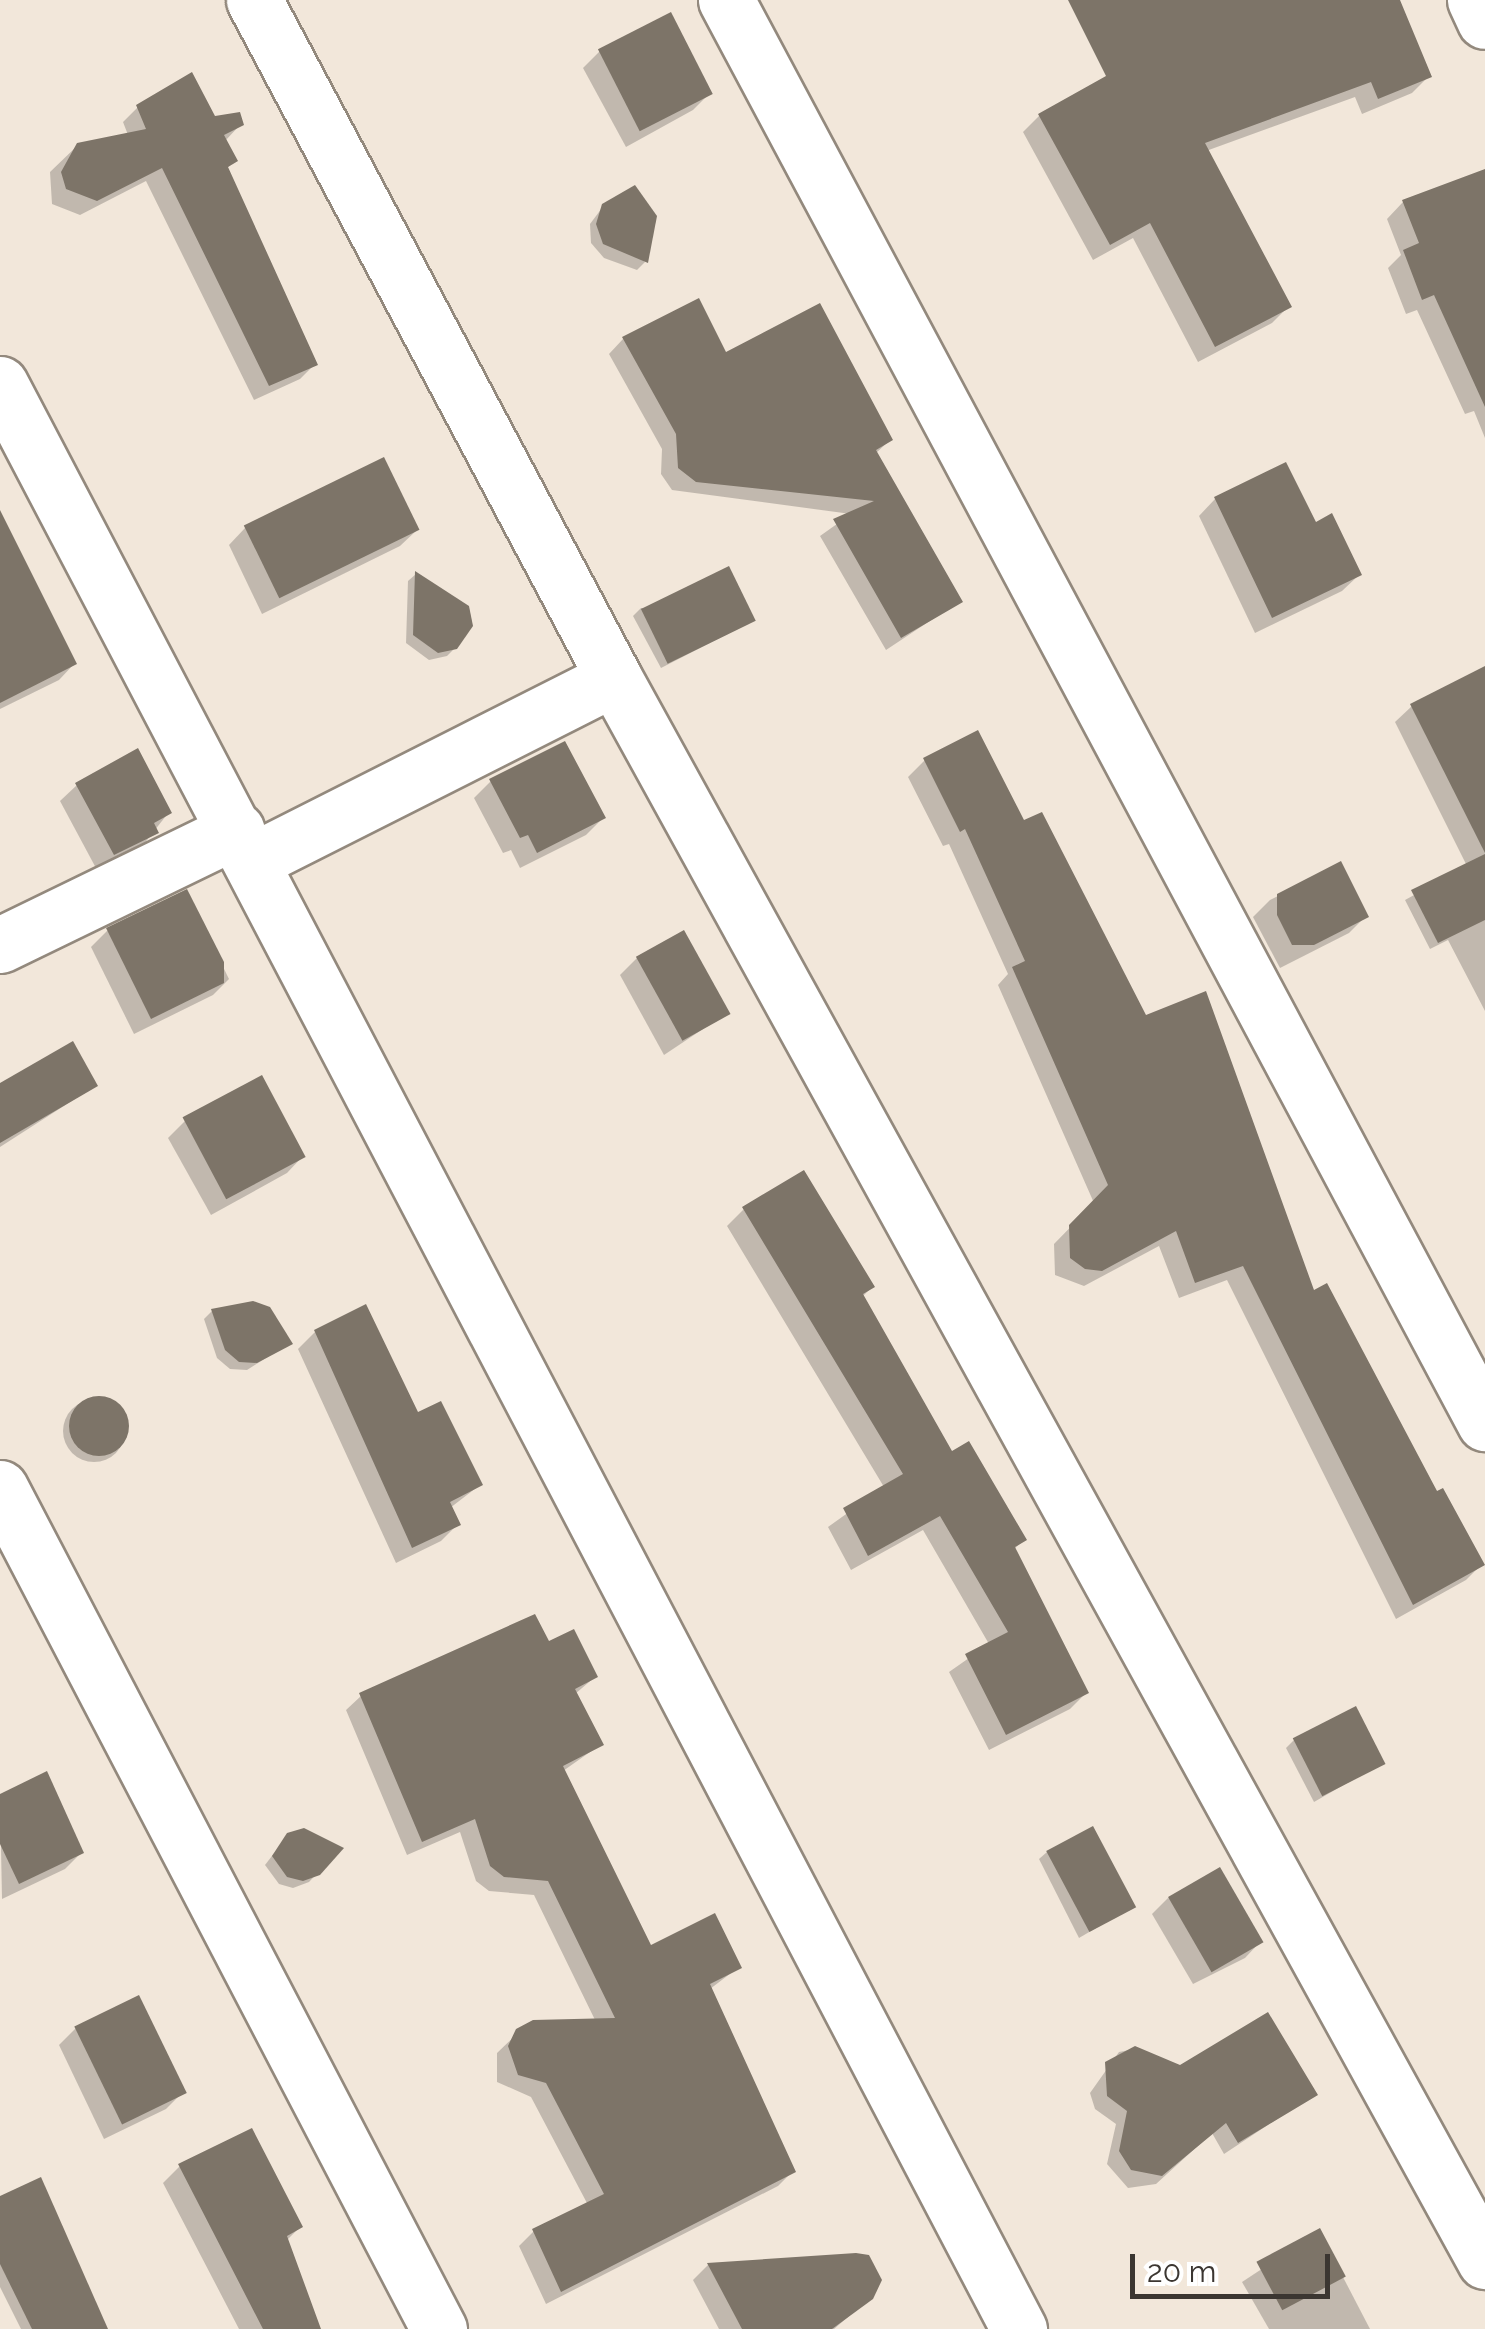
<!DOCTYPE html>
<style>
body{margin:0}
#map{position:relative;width:1485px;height:2329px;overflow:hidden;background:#f2e7da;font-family:Raleway,sans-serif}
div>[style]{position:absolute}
.shadow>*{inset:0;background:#0003}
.round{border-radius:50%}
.building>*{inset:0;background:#7d7468;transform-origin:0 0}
.roads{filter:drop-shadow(2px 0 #93897d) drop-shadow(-2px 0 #93897d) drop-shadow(0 2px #93897d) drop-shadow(0 -2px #93897d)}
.minor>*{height:55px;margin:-27.5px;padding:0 27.5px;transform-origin:27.5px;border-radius:27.5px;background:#fff}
span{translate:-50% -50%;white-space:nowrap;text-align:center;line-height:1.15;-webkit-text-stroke:10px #fff;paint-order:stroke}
.scale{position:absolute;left:1130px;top:2254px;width:200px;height:45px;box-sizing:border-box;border:5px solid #3b3631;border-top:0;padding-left:12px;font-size:30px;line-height:35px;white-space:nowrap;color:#3b3631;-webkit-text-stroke:8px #fff;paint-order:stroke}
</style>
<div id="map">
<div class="shadow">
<div style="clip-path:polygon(1245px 0,1395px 0,1429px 76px,1412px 93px,1362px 114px,1355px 97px,1206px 151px,1289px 306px,1272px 323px,1198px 362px,1133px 238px,1093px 260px,1023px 132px,1039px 116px)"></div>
<div style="clip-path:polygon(600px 51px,710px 93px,693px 110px,626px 147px,583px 68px)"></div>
<div style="clip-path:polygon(138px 107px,241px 124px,225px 141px,235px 160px,226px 169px,315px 364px,300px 379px,254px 400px,146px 181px,80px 215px,52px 204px,50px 172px,78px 145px,128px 135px,123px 122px)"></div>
<div style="clip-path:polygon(1485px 179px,1485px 438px,1474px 411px,1465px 414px,1417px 310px,1406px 314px,1388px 268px,1401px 255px,1387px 219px,1403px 202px)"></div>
<div style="clip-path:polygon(602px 208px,645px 262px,637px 270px,604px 258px,591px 243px,590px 224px)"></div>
<div style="clip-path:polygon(623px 339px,725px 355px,890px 440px,875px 454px,960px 601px,886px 650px,820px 536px,851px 514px,672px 490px,661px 474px,662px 449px,609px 354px)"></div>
<div style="clip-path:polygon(1215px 499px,1315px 525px,1359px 575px,1342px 591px,1255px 633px,1199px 516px)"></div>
<div style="clip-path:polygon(0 527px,74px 664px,59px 680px,0 709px)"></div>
<div style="clip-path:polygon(245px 528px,417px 530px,400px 546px,262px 614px,229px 545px)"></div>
<div style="clip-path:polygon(416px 574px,455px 648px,447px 656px,429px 660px,406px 643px,408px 581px)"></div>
<div style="clip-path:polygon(641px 608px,753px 621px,661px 668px,633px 616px)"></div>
<div style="clip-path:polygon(1485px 668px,1485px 1011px,1448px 940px,1430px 949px,1405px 900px,1467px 866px,1395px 722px,1412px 706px)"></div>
<div style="clip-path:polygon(925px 760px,1023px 823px,1482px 1564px,1466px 1580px,1396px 1619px,1227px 1280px,1179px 1298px,1159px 1246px,1084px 1286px,1055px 1275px,1054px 1244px,1094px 1203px,998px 985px,1008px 974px,949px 844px,943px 846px,908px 777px)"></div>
<div style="clip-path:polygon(491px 781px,603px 818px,586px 835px,520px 868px,511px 850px,503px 853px,474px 798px)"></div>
<div style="clip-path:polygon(77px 785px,169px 812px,140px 849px,97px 870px,60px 801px)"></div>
<div style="clip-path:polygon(1340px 865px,1366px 916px,1349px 933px,1280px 968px,1253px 917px,1270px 900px)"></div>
<div style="clip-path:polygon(186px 892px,229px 979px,213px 995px,134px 1034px,91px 947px,107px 931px)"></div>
<div style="clip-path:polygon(637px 958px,727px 1013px,664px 1055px,620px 975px)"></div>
<div style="clip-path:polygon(0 1086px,95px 1086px,0 1147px)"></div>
<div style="clip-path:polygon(185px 1121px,303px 1156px,287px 1173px,211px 1215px,168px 1138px)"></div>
<div style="clip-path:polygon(744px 1209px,872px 1287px,862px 1297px,951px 1455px,1024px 1540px,1013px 1550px,1086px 1693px,1070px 1709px,989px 1750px,949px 1672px,989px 1644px,923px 1530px,851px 1570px,828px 1527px,884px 1487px,727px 1226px)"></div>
<div style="clip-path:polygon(212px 1311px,290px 1343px,247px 1370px,230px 1369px,217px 1358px,204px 1319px)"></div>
<div style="clip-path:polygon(315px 1332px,480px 1485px,450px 1508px,458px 1524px,441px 1541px,396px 1563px,298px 1349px)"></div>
<div class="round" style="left:63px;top:1400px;width:62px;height:62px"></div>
<div style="clip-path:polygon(548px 1645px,595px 1677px,575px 1694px,600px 1745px,563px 1771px,650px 1949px,739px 1967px,710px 1989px,793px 2171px,778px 2186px,546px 2304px,519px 2246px,534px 2231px,588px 2205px,531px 2097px,497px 2082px,497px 2053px,526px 2025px,596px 2022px,534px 1895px,489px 1891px,476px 1881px,460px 1832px,407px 1855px,346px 1710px,361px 1696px)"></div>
<div style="clip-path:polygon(1294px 1740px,1382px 1763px,1314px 1802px,1286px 1748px)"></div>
<div style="clip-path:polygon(0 1797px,81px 1853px,65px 1869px,2px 1899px)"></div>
<div style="clip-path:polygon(288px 1835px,340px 1849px,309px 1882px,293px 1888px,279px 1884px,265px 1865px)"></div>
<div style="clip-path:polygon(1047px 1852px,1132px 1907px,1079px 1938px,1039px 1859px)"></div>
<div style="clip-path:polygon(1168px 1898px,1261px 1941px,1245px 1958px,1193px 1984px,1152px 1914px)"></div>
<div style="clip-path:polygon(76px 2028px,183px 2092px,166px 2109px,104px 2139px,59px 2045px)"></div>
<div style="clip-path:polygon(1135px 2049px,1181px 2067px,1315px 2094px,1224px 2154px,1212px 2133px,1156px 2184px,1128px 2188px,1107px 2164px,1116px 2124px,1095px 2109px,1090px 2093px,1119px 2052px)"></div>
<div style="clip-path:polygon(251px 2131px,300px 2227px,286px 2241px,318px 2329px,239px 2329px,163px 2183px,179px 2167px)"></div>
<div style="clip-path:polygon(0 2199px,98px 2329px,21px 2329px,0 2287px)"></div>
<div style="clip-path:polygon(1319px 2231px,1370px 2329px,1269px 2329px,1242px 2282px)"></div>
<div style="clip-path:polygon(855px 2255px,871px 2297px,834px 2329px,719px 2329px,693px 2280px,708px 2265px)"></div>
</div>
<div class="building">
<div style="clip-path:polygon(1068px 0,1400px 0,1432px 77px,1378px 99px,1371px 82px,1205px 143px,1292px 307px,1215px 347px,1150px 223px,1110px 245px,1038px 114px,1106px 76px)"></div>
<div style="left:671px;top:12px;width:92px;height:82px;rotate:63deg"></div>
<div style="clip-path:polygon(192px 72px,215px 116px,240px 112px,244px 125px,224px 135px,238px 161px,228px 167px,318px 365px,269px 386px,162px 168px,97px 201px,66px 189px,61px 172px,77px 143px,146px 129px,136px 105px)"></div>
<div style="clip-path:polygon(1485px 169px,1485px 407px,1434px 295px,1422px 300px,1403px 250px,1419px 243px,1402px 200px)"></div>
<div style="clip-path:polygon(635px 185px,657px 216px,648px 263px,603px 244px,596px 224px,602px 204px)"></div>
<div style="clip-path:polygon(699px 298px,726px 352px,820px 303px,893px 440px,876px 450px,963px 602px,901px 638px,833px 519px,874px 501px,696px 482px,678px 468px,676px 434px,622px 337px)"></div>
<div style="left:384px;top:457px;width:81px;height:156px;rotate:64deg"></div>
<div style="clip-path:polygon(1286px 462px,1316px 522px,1332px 513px,1362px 575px,1272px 618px,1214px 497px)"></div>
<div style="clip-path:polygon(0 510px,77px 664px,0 703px)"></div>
<div style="left:729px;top:566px;width:61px;height:98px;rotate:64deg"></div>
<div style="clip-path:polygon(415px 571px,469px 606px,473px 626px,457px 649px,438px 653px,413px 635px)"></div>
<div style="clip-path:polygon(1485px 666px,1485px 853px,1410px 704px)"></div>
<div style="clip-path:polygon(978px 730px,1024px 820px,1042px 812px,1146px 1015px,1206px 991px,1314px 1290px,1327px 1283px,1437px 1491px,1443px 1488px,1485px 1565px,1413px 1605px,1243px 1266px,1195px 1283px,1176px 1231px,1102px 1271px,1085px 1269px,1070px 1258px,1069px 1225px,1108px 1185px,1012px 967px,1025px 961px,965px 829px,960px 832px,923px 758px)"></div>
<div style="clip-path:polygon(565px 741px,606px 818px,537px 853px,528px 835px,520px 838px,489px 779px)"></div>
<div style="clip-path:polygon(138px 748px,172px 813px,154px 823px,159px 833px,114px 855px,75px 783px)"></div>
<div style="clip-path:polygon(1485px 854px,1485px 920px,1438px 943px,1411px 890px)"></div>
<div style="clip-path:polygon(1341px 861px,1369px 917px,1314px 945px,1292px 945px,1277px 915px,1277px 894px)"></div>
<div style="clip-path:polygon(187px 889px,224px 962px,224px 983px,151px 1019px,106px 928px)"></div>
<div style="left:684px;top:930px;width:96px;height:55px;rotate:61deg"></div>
<div style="clip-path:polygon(73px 1041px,98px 1086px,0 1143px,0 1083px)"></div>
<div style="left:262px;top:1075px;width:93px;height:90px;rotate:62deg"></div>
<div style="clip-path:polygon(804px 1170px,875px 1287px,863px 1294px,952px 1451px,969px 1441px,1027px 1540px,1015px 1547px,1089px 1693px,1006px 1735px,965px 1654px,1008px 1632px,940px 1516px,868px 1556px,843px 1508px,903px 1474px,742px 1207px)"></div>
<div style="clip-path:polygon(253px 1301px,270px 1307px,293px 1344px,257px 1363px,239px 1362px,225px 1350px,211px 1309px)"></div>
<div style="clip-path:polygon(366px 1304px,418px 1412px,441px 1401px,483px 1485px,450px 1502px,461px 1525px,412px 1548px,314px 1330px)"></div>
<div class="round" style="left:69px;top:1396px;width:60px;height:60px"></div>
<div style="clip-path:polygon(535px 1614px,549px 1641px,574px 1629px,598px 1677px,575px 1689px,604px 1745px,563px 1766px,651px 1945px,715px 1913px,742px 1968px,710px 1984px,796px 2172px,561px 2292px,532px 2229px,604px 2194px,546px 2083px,518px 2075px,508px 2046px,516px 2029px,533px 2020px,615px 2018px,548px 1881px,504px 1877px,490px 1866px,475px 1819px,422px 1842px,359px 1693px)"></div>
<div style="left:1356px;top:1706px;width:65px;height:71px;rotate:63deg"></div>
<div style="clip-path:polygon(47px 1771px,84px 1853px,19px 1884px,0 1844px,0 1794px)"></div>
<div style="left:1093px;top:1826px;width:92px;height:53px;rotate:62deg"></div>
<div style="clip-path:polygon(304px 1828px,344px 1848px,320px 1875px,303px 1881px,287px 1877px,272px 1856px,287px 1833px)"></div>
<div style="left:1220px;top:1867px;width:87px;height:60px;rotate:60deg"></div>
<div style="left:139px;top:1995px;width:109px;height:72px;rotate:64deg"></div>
<div style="clip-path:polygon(1268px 2012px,1318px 2095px,1238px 2143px,1226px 2123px,1162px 2176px,1131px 2170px,1119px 2151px,1127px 2111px,1107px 2096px,1105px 2062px,1135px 2046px,1180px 2065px)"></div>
<div style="clip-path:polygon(252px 2128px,303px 2227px,287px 2236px,321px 2329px,263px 2329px,178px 2164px)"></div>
<div style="clip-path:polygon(41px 2177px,108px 2329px,32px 2329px,0 2264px,0 2196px)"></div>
<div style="left:1320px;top:2228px;width:55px;height:72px;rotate:62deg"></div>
<div style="clip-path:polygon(856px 2253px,869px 2255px,882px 2280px,873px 2299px,832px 2329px,742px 2329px,707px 2263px)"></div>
</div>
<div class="roads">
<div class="minor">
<div style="left:254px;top:0;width:768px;rotate:62.03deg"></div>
<div style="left:614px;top:678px;width:1807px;rotate:61.18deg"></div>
<div style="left:726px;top:0;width:1613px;rotate:61.93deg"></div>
<div style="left:1475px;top:0;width:23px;rotate:65deg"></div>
<div style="left:0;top:384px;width:2196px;rotate:62.35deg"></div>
<div style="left:254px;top:860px;width:403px;rotate:-26.8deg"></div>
<div style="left:0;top:945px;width:263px;rotate:-25.9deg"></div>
<div style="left:0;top:1488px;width:949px;rotate:62.44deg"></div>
</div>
</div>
<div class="scale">20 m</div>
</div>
